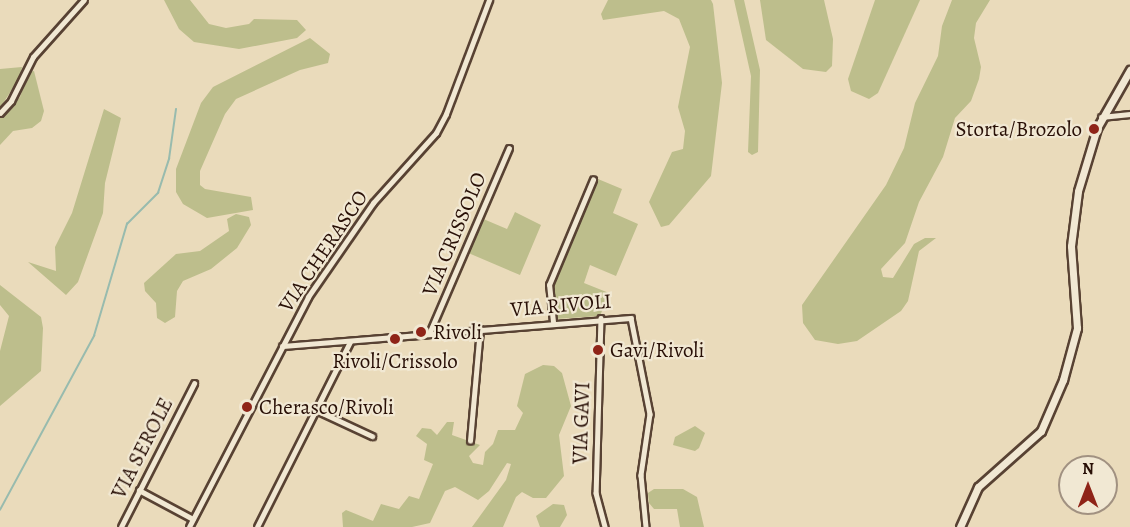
<!DOCTYPE html>
<style>
body{margin:0}
#map{position:relative;width:1130px;height:527px;overflow:hidden;background:#eadbbb;font-family:Alegreya,serif}
div>[style]{position:absolute}
.green>*{inset:0;background:#bdbe8c}
.stream>*{height:1.5px;margin:-0.75px;padding:0 0.75px;transform-origin:0.75px;border-radius:0.75px;background:#98bbae}
.roads{filter:drop-shadow(2px 0 #584233) drop-shadow(-2px 0 #584233) drop-shadow(0 2px #584233) drop-shadow(0 -2px #584233)}
.street>*{height:4.5px;margin:-2.25px;padding:0 2.25px;transform-origin:2.25px;border-radius:2.25px;background:#f1e8d3}
.secondary>*{height:7px;margin:-3.5px;padding:0 3.5px;transform-origin:3.5px;border-radius:3.5px;background:#f1e8d3}
.dots>*{width:16px;height:16px;translate:-50% -50%;box-sizing:border-box;border:3px solid #f1e8d3;border-radius:50%}
span{translate:-50% -50%;white-space:nowrap;text-align:center;line-height:1.15;-webkit-text-stroke:4.5px #f1e8d3;paint-order:stroke}
.poi-label{font-size:21px;color:#280f06}
.right{translate:-100% -50%;text-align:right}
.left{translate:0 -50%;text-align:left}
.street-label{font-size:21px;color:#280f06}
.north{position:absolute;left:1058px;top:455px;width:60px;height:60px;box-sizing:border-box;background:#f1e8d3;border:2px solid #a19181;border-radius:50%;rotate:0deg;font-size:16px;font-weight:700;line-height:24px;text-align:center;color:#280f06}
.north::after{content:'';display:block;margin:auto;width:21px;height:27px;background:#8f2418;clip-path:polygon(50% 0,100% 100%,50% 72%,0 100%)}
</style>
<div id="map">
<div class="green">
<div style="clip-path:polygon(164px 0,190px 0,209px 24px,226px 28px,249px 24px,254px 19px,297px 20px,306px 30px,297px 38px,239px 49px,194px 42px,179px 29px)"></div>
<div style="clip-path:polygon(608px 0,711px 0,713px 4px,722px 83px,711px 176px,669px 225px,661px 227px,649px 202px,672px 152px,683px 149px,685px 131px,678px 107px,690px 47px,679px 19px,664px 11px,603px 20px,601px 14px)"></div>
<div style="clip-path:polygon(734px 0,744px 0,760px 70px,758px 152px,752px 155px,748px 152px,751px 76px)"></div>
<div style="clip-path:polygon(760px 0,824px 0,833px 39px,832px 66px,826px 72px,803px 69px,766px 40px)"></div>
<div style="clip-path:polygon(875px 0,920px 0,878px 93px,869px 99px,851px 91px,848px 79px)"></div>
<div style="clip-path:polygon(952px 0,990px 0,976px 23px,974px 38px,981px 67px,979px 79px,971px 101px,955px 118px,943px 157px,919px 202px,905px 243px,881px 269px,883px 277px,893px 278px,914px 244px,925px 238px,936px 238px,919px 251px,908px 301px,901px 311px,857px 341px,838px 344px,815px 340px,803px 323px,802px 305px,886px 185px,904px 148px,915px 103px,938px 56px,942px 26px)"></div>
<div style="clip-path:polygon(310px 38px,330px 54px,328px 63px,300px 70px,236px 99px,225px 114px,200px 171px,200px 185px,205px 189px,251px 197px,253px 210px,207px 218px,183px 204px,176px 192px,176px 169px,201px 103px,213px 87px)"></div>
<div style="clip-path:polygon(22px 67px,20px 77px,0 108px,0 69px)"></div>
<div style="clip-path:polygon(34px 71px,44px 111px,41px 121px,32px 128px,13px 131px,0 145px,0 118px,20px 97px,29px 72px)"></div>
<div style="clip-path:polygon(104px 109px,121px 118px,105px 183px,103px 213px,78px 282px,66px 295px,28px 262px,56px 271px,55px 247px,72px 213px)"></div>
<div style="clip-path:polygon(598px 179px,622px 189px,613px 213px,638px 224px,616px 276px,590px 265px,584px 283px,609px 293px,600px 316px,555px 319px,550px 291px)"></div>
<div style="clip-path:polygon(515px 212px,541px 225px,520px 275px,466px 252px,481px 218px,507px 229px)"></div>
<div style="clip-path:polygon(236px 214px,249px 217px,251px 225px,237px 248px,211px 269px,183px 281px,177px 291px,175px 317px,165px 323px,157px 318px,156px 303px,145px 291px,144px 283px,176px 254px,200px 251px,229px 231px,227px 219px)"></div>
<div style="clip-path:polygon(0 285px,41px 317px,43px 328px,41px 371px,0 406px,0 351px,9px 316px,0 305px)"></div>
<div style="clip-path:polygon(543px 365px,554px 366px,562px 373px,571px 406px,559px 435px,564px 476px,546px 498px,533px 498px,522px 492px,516px 497px,503px 527px,472px 527px,506px 480px,511px 464px,507px 463px,489px 491px,478px 500px,455px 487px,445px 491px,430px 523px,412px 527px,343px 527px,342px 513px,346px 510px,373px 521px,381px 504px,399px 509px,409px 496px,419px 499px,433px 464px,424px 460px,427px 444px,416px 436px,422px 428px,431px 429px,437px 435px,447px 422px,454px 422px,452px 435px,480px 445px,469px 456px,473px 463px,483px 465px,485px 452px,493px 444px,498px 430px,515px 430px,523px 413px,517px 406px,525px 374px)"></div>
<div style="clip-path:polygon(695px 426px,705px 433px,699px 448px,695px 451px,673px 445px,675px 437px)"></div>
<div style="clip-path:polygon(654px 489px,683px 489px,697px 497px,704px 527px,680px 527px,677px 509px,654px 509px,649px 503px,648px 493px)"></div>
<div style="clip-path:polygon(553px 504px,564px 505px,567px 515px,560px 527px,540px 527px,536px 516px)"></div>
</div>
<div class="stream">
<div style="left:0;top:510px;width:198px;rotate:-61.6deg"></div>
<div style="left:94px;top:336px;width:117px;rotate:-73.6deg"></div>
<div style="left:127px;top:224px;width:44px;rotate:-45deg"></div>
<div style="left:158px;top:193px;width:36px;rotate:-72deg"></div>
<div style="left:169px;top:159px;width:50px;rotate:-82deg"></div>
</div>
<div class="roads">
<div class="street">
<div style="left:0;top:113px;width:16px;rotate:-47deg"></div>
<div style="left:11px;top:101px;width:49px;rotate:-63.4deg"></div>
<div style="left:33px;top:57px;width:76px;rotate:-48.2deg"></div>
<div style="left:1101px;top:117px;width:29px;rotate:-6deg"></div>
<div style="left:601px;top:318px;width:175px;rotate:91.6deg"></div>
<div style="left:596px;top:493px;width:35px;rotate:75deg"></div>
<div style="left:553px;top:322px;width:37px;rotate:-96deg"></div>
<div style="left:549px;top:285px;width:114px;rotate:-67.3deg"></div>
<div style="left:429px;top:334px;width:202px;rotate:-66.7deg"></div>
<div style="left:282px;top:346px;width:350px;rotate:-4.6deg"></div>
<div style="left:631px;top:318px;width:98px;rotate:78.8deg"></div>
<div style="left:650px;top:414px;width:62px;rotate:98.4deg"></div>
<div style="left:641px;top:475px;width:52px;rotate:84.5deg"></div>
<div style="left:316px;top:410px;width:62px;rotate:24.9deg"></div>
<div style="left:470px;top:441px;width:112px;rotate:-84.9deg"></div>
<div style="left:139px;top:490px;width:61px;rotate:28.2deg"></div>
<div style="left:121px;top:527px;width:161px;rotate:-63deg"></div>
<div style="left:189px;top:527px;width:259px;rotate:-62.6deg"></div>
<div style="left:308px;top:297px;width:114px;rotate:-55.3deg"></div>
<div style="left:373px;top:203px;width:94px;rotate:-48deg"></div>
<div style="left:436px;top:133px;width:21px;rotate:-62deg"></div>
<div style="left:446px;top:114px;width:122px;rotate:-69.3deg"></div>
<div style="left:257px;top:527px;width:207px;rotate:-63.3deg"></div>
</div>
<div class="secondary">
<div style="left:960px;top:527px;width:44px;rotate:-65.8deg"></div>
<div style="left:978px;top:487px;width:84px;rotate:-41.6deg"></div>
<div style="left:1041px;top:431px;width:56px;rotate:-66.7deg"></div>
<div style="left:1063px;top:380px;width:54px;rotate:-74.9deg"></div>
<div style="left:1077px;top:328px;width:82px;rotate:-94.2deg"></div>
<div style="left:1071px;top:246px;width:55px;rotate:-82.7deg"></div>
<div style="left:1078px;top:191px;width:66px;rotate:-73.2deg"></div>
<div style="left:1097px;top:128px;width:67px;rotate:-60.4deg"></div>
</div>
</div>
<div class="dots">
<div style="left:1094px;top:129px;background:#8f2418"></div>
<div style="left:421px;top:332px;background:#8f2418"></div>
<div style="left:395px;top:339px;background:#8f2418"></div>
<div style="left:598px;top:350px;background:#8f2418"></div>
<div style="left:247px;top:407px;background:#8f2418"></div>
</div>
<div class="poi-label">
<span class="right" style="left:1082px;top:129px">Storta/Brozolo</span>
<span class="left" style="left:433px;top:332px">Rivoli</span>
<span class="left" style="left:610px;top:350px">Gavi/Rivoli</span>
<span style="left:395px;top:361px">Rivoli/Crissolo</span>
<span class="left" style="left:259px;top:407px">Cherasco/Rivoli</span>
</div>
<div class="street-label">
<span style="left:454px;top:234px;rotate:-67deg">VIA CRISSOLO</span>
<span style="left:323px;top:251px;rotate:-56deg">VIA CHERASCO</span>
<span style="left:561px;top:305px;rotate:-5deg">VIA RIVOLI</span>
<span style="left:581px;top:423px;rotate:-88deg">VIA GAVI</span>
<span style="left:142px;top:448px;rotate:-63deg">VIA SEROLE</span>
</div>
<div class="north">N</div>
</div>
